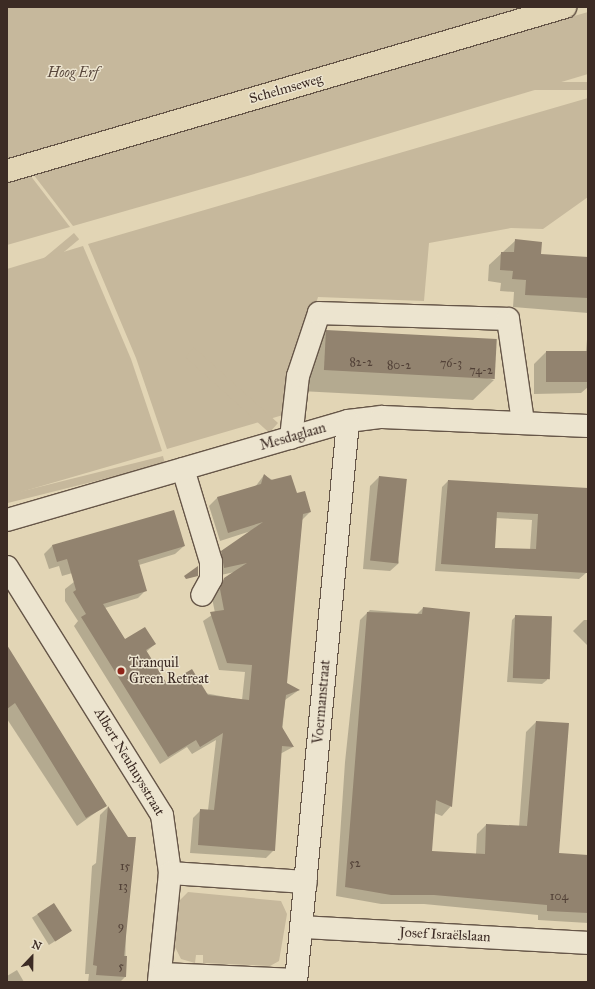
<!DOCTYPE html>
<meta charset="utf-8">
<style>
body{margin:0}
#map{position:relative;width:595px;height:989px;overflow:hidden;background:#e2d5b5;font-family:"IM FELL Great Primer",serif}
div>[style]{position:absolute}
.green>*{inset:0;background:#c6b89c;transform-origin:0 0}
.shadow>*{inset:0;background:#0003;transform-origin:0 0}
.building>*{inset:0;background:#92836f;transform-origin:0 0}
.roads{filter:drop-shadow(1px 0 #665648) drop-shadow(-1px 0 #665648) drop-shadow(0 1px #665648) drop-shadow(0 -1px #665648)}
.minor>*{height:22px;margin:-11px;padding:0 11px;transform-origin:11px;border-radius:11px;background:#ece4cf}
.major>*{height:22px;margin:-11px;padding:0 11px;transform-origin:11px;border-radius:11px;background:#e2d5b5}
.dots>*{width:11px;height:11px;translate:-50% -50%;box-sizing:border-box;border:2px solid #ece4cf;border-radius:50%}
span{translate:-50% -50%;white-space:nowrap;text-align:center;line-height:1.15;-webkit-text-stroke:3px #ece4cf;paint-order:stroke}
.number-label{font-size:12px;color:#524137}
.number-label span{-webkit-text-stroke-width:0}
.park-label{font-size:14px;color:#58473c;font-style:italic}
.street-label{font-size:14px;color:#3c2b24}
.poi-label{font-size:14px;color:#3c2b24}
.left{translate:0 -50%;text-align:left}
.frame{position:absolute;inset:0;border:8px solid #3c2b24;pointer-events:none}
.north{position:absolute;left:12px;top:937px;width:40px;height:40px;-webkit-text-stroke:3px #ece4cf;paint-order:stroke;rotate:22deg;font-size:11px;font-weight:700;line-height:16px;text-align:center;color:#3c2b24}
.north::after{content:'';display:block;margin:auto;width:14px;height:18px;background:#3c2b24;clip-path:polygon(50% 0,100% 100%,50% 72%,0 100%)}
</style>
<div id="map">
<div class="green">
<div style="clip-path:polygon(7px 7px,528px 7px,7px 159px)"></div>
<div style="clip-path:polygon(588px 12px,588px 74px,244px 177px,73px 226px,33px 174px)"></div>
<div style="left:588px;top:82px;width:8px;height:531px;rotate:90deg"></div>
<div style="clip-path:polygon(588px 98px,588px 197px,543px 229px,511px 228px,429px 243px,424px 301px,318px 297px,283px 415px,167px 449px,136px 358px,88px 244px)"></div>
<div style="clip-path:polygon(30px 175px,70px 227px,7px 245px,7px 181px)"></div>
<div style="left:74px;top:233px;width:8px;height:70px;rotate:50deg"></div>
<div style="clip-path:polygon(83px 246px,131px 359px,162px 451px,7px 496px,7px 269px)"></div>
<div style="left:278px;top:423px;width:13px;height:113px;rotate:132deg"></div>
<div style="left:163px;top:456px;width:8px;height:163px;rotate:76deg"></div>
<div style="clip-path:polygon(188px 892px,281px 901px,287px 914px,279px 961px,270px 966px,203px 963px,203px 955px,196px 955px,195px 963px,181px 959px,175px 947px,178px 902px)"></div>
</div>
<div class="shadow">
<div style="clip-path:polygon(516px 240px,540px 255px,588px 258px,588px 313px,513px 307px,514px 292px,500px 291px,501px 283px,488px 281px,489px 265px)"></div>
<div style="clip-path:polygon(588px 326px,588px 387px,581px 393px,534px 394px,534px 364px,546px 352px,586px 352px)"></div>
<div style="clip-path:polygon(327px 331px,494px 380px,473px 400px,300px 391px,306px 352px)"></div>
<div style="clip-path:polygon(264px 475px,296px 494px,310px 512px,302px 520px,286px 684px,299px 690px,285px 700px,282px 734px,293px 747px,280px 754px,274px 850px,266px 858px,190px 853px,193px 818px,201px 810px,208px 810px,216px 740px,192px 754px,187px 747px,160px 764px,74px 626px,78px 621px,65px 601px,65px 589px,93px 567px,62px 576px,59px 566px,49px 569px,44px 554px,52px 546px,173px 511px,184px 546px,175px 554px,139px 565px,146px 590px,138px 598px,105px 608px,125px 640px,155px 644px,146px 652px,167px 686px,242px 700px,245px 672px,219px 670px,203px 621px,215px 613px,212px 598px,216px 587px,235px 572px,216px 576px,213px 560px,251px 531px,220px 541px,209px 506px,217px 498px,255px 487px)"></div>
<div style="clip-path:polygon(379px 477px,399px 563px,390px 571px,363px 569px,370px 486px)"></div>
<div style="clip-path:polygon(evenodd,448px 481px,588px 489px,586px 573px,579px 579px,435px 571px,442px 487px,448px 481px,496px 518px,532px 520px,530px 550px,494px 548px,496px 518px)"></div>
<div style="clip-path:polygon(423px 608px,451px 806px,442px 816px,434px 813px,431px 852px,476px 854px,477px 834px,486px 825px,519px 827px,526px 732px,536px 722px,558px 854px,588px 856px,588px 923px,538px 920px,538px 915px,424px 904px,381px 904px,336px 896px,345px 762px,360px 620px,370px 610px,417px 614px)"></div>
<div style="clip-path:polygon(516px 616px,551px 617px,547px 680px,542px 684px,507px 682px,512px 620px)"></div>
<div style="clip-path:polygon(584px 620px,588px 620px,588px 646px,573px 631px)"></div>
<div style="clip-path:polygon(7px 647px,106px 805px,77px 826px,7px 719px)"></div>
<div style="clip-path:polygon(108px 807px,128px 838px,125px 977px,120px 982px,88px 982px,89px 974px,85px 974px,92px 866px,96px 863px,100px 815px)"></div>
<div style="left:54px;top:904px;width:32px;height:26px;rotate:58deg"></div>
<div style="clip-path:polygon(17px 970px,24px 982px,7px 982px,7px 976px)"></div>
</div>
<div class="building">
<div style="clip-path:polygon(515px 239px,542px 242px,541px 254px,588px 257px,588px 298px,525px 295px,526px 280px,512px 279px,513px 271px,500px 270px,501px 252px,514px 252px)"></div>
<div style="left:326px;top:330px;width:171px;height:40px;rotate:3deg"></div>
<div style="left:546px;top:351px;width:42px;height:31px"></div>
<div style="clip-path:polygon(264px 474px,271px 480px,291px 475px,297px 493px,305px 491px,311px 512px,303px 514px,287px 683px,300px 690px,286px 695px,282px 727px,294px 747px,282px 746px,275px 851px,198px 845px,200px 809px,214px 810px,223px 733px,200px 747px,196px 740px,168px 757px,81px 617px,86px 614px,73px 592px,76px 590px,67px 559px,57px 562px,52px 545px,174px 510px,185px 546px,138px 560px,147px 591px,103px 604px,125px 639px,145px 627px,156px 644px,146px 650px,167px 684px,192px 669px,208px 695px,249px 700px,252px 665px,227px 663px,210px 612px,224px 610px,220px 589px,224px 578px,247px 563px,224px 568px,221px 551px,263px 522px,228px 533px,217px 497px,261px 484px)"></div>
<div style="left:379px;top:476px;width:28px;height:85px;rotate:6deg"></div>
<div style="clip-path:polygon(evenodd,448px 480px,588px 488px,587px 573px,441px 564px,448px 480px,497px 512px,538px 514px,536px 549px,495px 548px,497px 512px)"></div>
<div style="clip-path:polygon(198px 566px,198px 576px,186px 579px,184px 576px)"></div>
<div style="clip-path:polygon(423px 607px,470px 612px,452px 807px,436px 800px,432px 851px,485px 854px,486px 824px,527px 826px,536px 721px,569px 723px,559px 853px,588px 855px,588px 913px,547px 911px,547px 905px,434px 895px,391px 895px,345px 887px,367px 612px,422px 614px)"></div>
<div style="left:515px;top:615px;width:37px;height:63px;rotate:2deg"></div>
<div style="clip-path:polygon(7px 645px,107px 806px,86px 818px,15px 703px,7px 709px)"></div>
<div style="clip-path:polygon(108px 806px,128px 837px,136px 837px,124px 956px,127px 956px,126px 977px,96px 975px,97px 966px,93px 965px)"></div>
<div style="left:54px;top:903px;width:33px;height:20px;rotate:57deg"></div>
</div>
<div class="roads">
<div class="minor">
<div style="left:291px;top:438px;width:62px;rotate:-83.6deg"></div>
<div style="left:298px;top:376px;width:66px;rotate:-71.6deg"></div>
<div style="left:319px;top:313px;width:189px;rotate:1.8deg"></div>
<div style="left:508px;top:319px;width:104px;rotate:81.7deg"></div>
<div style="left:183px;top:469px;width:97px;rotate:73.2deg"></div>
<div style="left:211px;top:562px;width:17px;rotate:90deg"></div>
<div style="left:211px;top:579px;width:18px;rotate:119deg"></div>
<div style="left:7px;top:520px;width:355px;rotate:-16.2deg"></div>
<div style="left:348px;top:421px;width:34px;rotate:-7deg"></div>
<div style="left:382px;top:417px;width:206px;rotate:2.5deg"></div>
<div style="left:7px;top:567px;width:292px;rotate:58deg"></div>
<div style="left:162px;top:815px;width:59px;rotate:82.1deg"></div>
<div style="left:170px;top:873px;width:110px;rotate:95.8deg"></div>
<div style="left:170px;top:873px;width:136px;rotate:3.8deg"></div>
<div style="left:302px;top:927px;width:286px;rotate:3.2deg"></div>
<div style="left:161px;top:974px;width:135px;rotate:2.5deg"></div>
<div style="left:296px;top:982px;width:563px;rotate:-84.7deg"></div>
</div>
<div class="major">
<div style="left:7px;top:171px;width:582px;rotate:-16.38deg"></div>
</div>
</div>
<div class="dots">
<div style="left:121px;top:671px;background:#8f2418"></div>
</div>
<div class="number-label">
<span style="left:361px;top:363px">82-2</span>
<span style="left:451px;top:364px">76-3</span>
<span style="left:399px;top:366px">80-2</span>
<span style="left:481px;top:371px">74-2</span>
<span style="left:355px;top:864px">52</span>
<span style="left:125px;top:867px">15</span>
<span style="left:123px;top:887px">13</span>
<span style="left:559px;top:897px">104</span>
<span style="left:121px;top:927px">9</span>
<span style="left:121px;top:967px">5</span>
</div>
<div class="park-label">
<span style="left:73px;top:73px">Hoog Erf</span>
</div>
<div class="street-label">
<span style="left:286px;top:89px;rotate:-16deg">Schelmseweg</span>
<span style="left:293px;top:437px;rotate:-16deg">Mesdaglaan</span>
<span style="left:322px;top:702px;rotate:-85deg">Voermanstraat</span>
<span style="left:129px;top:762px;rotate:59deg">Albert Neuhuysstraat</span>
<span style="left:445px;top:935px;rotate:3deg">Josef Israëlslaan</span>
</div>
<div class="poi-label">
<span class="left" style="left:129px;top:671px">Tranquil<br>Green Retreat</span>
</div>
<div class="frame"></div>
<div class="north">N</div>
</div>
